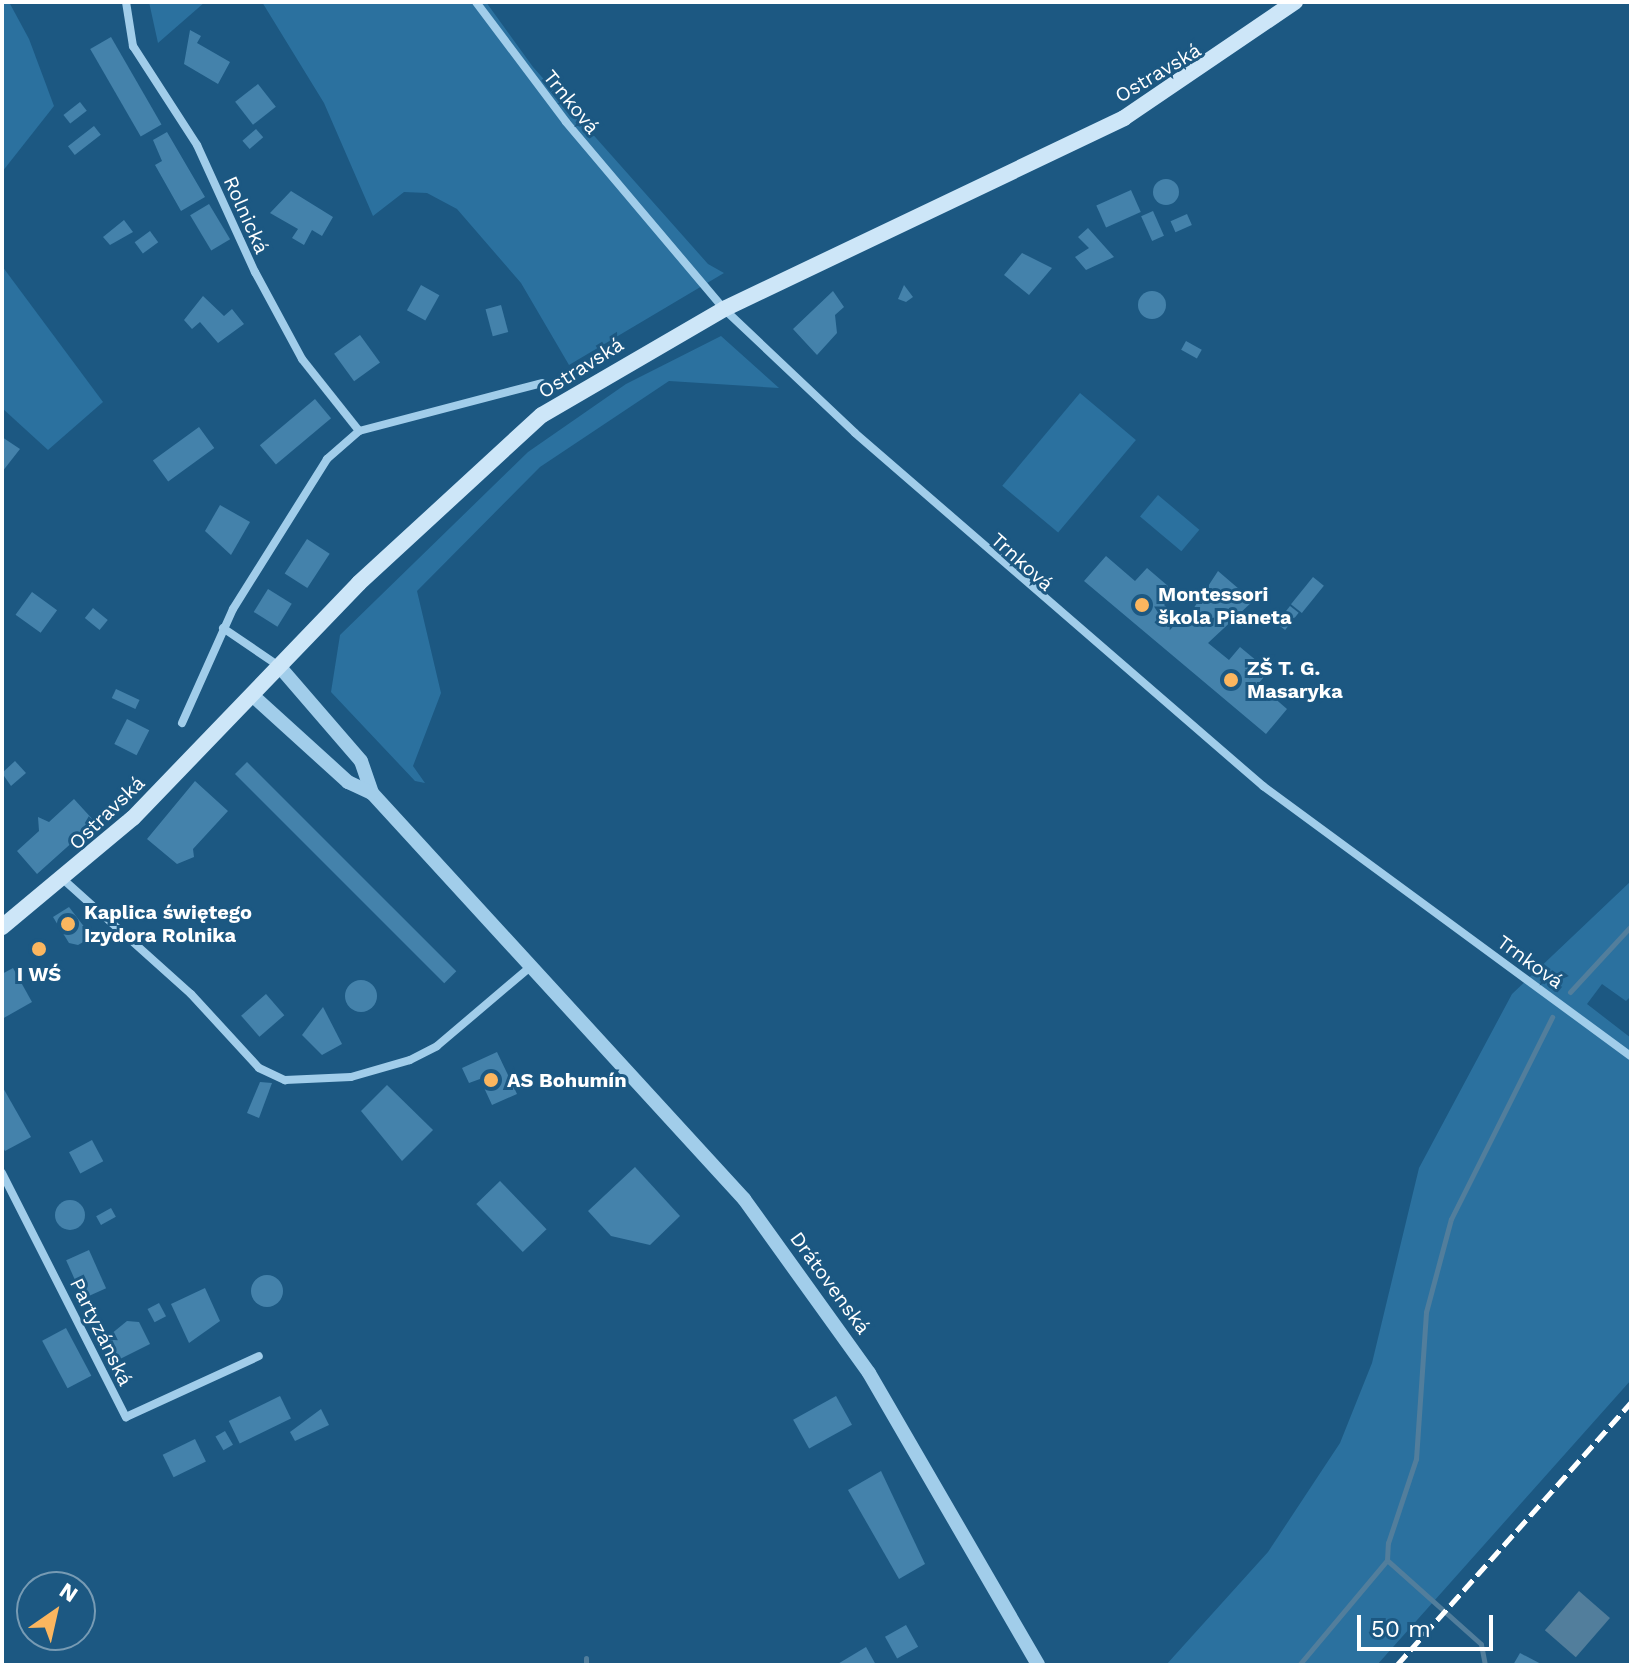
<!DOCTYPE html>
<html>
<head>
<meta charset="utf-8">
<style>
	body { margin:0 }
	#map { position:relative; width:1633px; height:1667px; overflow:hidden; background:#1c5882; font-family:"Work Sans",sans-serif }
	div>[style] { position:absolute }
	.green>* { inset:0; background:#2b719f; transform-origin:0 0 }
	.water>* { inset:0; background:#527e9c; transform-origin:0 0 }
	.stream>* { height:5px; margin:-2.5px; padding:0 2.5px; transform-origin:2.5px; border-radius:2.5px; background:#527e9c }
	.building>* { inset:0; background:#4482ab; transform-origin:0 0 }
	.round { border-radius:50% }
	.minor>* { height:8px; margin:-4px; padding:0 4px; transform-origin:4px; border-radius:4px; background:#a1cdea }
	.tertiary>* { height:14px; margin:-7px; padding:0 7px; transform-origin:7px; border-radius:7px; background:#a1cdea }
	.secondary>* { height:16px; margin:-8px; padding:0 8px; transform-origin:8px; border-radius:8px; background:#cde6f8 }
	.rail>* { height:5px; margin-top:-2.5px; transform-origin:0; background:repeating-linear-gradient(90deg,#fff 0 14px,transparent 0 20px) }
	.dots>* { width:22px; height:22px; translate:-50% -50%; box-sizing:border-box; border:4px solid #1c5882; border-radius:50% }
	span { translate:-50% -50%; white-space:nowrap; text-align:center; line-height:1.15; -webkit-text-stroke:6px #1c5882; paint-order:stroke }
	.street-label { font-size:20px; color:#fff }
	.poi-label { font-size:20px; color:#fff; font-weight:700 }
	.left { translate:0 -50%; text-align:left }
	.frame { position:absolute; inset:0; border:4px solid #fff; pointer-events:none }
	.north { position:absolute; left:16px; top:1571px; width:80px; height:80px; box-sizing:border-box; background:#1c5882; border:2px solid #779bb4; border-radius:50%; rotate:34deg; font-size:22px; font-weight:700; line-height:32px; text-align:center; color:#fff }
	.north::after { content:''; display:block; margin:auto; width:28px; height:36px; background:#fbb65f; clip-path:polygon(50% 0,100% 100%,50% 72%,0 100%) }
	.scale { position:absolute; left:1357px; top:1615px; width:136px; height:36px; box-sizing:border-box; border:4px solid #fff; border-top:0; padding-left:10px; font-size:24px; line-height:28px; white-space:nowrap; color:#fff; -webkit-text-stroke:6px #1c5882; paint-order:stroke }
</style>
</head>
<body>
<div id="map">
	<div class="green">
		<div style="clip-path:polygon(2px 2px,9px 2px,29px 39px,54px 106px,2px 172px)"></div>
		<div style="clip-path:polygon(149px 2px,205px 2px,158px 43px)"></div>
		<div style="clip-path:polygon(262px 2px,486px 2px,533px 67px,708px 264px,724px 273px,569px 365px,521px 283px,457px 209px,427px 193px,404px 192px,373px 216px,324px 103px)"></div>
		<div style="clip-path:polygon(2px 266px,103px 402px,48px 450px,2px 408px)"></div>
		<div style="clip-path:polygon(721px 336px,779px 388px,669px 381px,540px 467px,417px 591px,441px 693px,413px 766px,425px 783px,415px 781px,331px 692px,340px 635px,528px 452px,626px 384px)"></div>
		<div style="left:1080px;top:393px;width:73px;height:121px;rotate:40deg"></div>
		<div style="left:1158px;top:495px;width:54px;height:28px;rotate:40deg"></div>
		<div style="clip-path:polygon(1631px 881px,1631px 996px,1626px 1001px,1602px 984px,1587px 1004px,1631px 1038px,1631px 1380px,1377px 1665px,1166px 1665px,1268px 1552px,1340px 1443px,1372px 1363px,1419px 1168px,1512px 994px)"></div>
	</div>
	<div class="water">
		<div style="left:1579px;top:1591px;width:41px;height:52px;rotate:41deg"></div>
	</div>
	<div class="stream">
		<div style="left:1570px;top:992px;width:90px;rotate:-47.3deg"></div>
		<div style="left:586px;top:1665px;width:7px;rotate:-90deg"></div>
		<div style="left:1299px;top:1665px;width:137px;rotate:-50deg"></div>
		<div style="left:1485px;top:1665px;width:21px;rotate:-101deg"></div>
		<div style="left:1481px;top:1644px;width:126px;rotate:-138.2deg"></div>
		<div style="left:1387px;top:1560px;width:17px;rotate:-87deg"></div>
		<div style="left:1388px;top:1543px;width:89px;rotate:-71.6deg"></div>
		<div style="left:1416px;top:1459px;width:147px;rotate:-86.1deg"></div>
		<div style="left:1426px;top:1312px;width:96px;rotate:-75deg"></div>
		<div style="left:1451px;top:1219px;width:226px;rotate:-63.4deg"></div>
	</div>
	<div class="building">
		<div style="clip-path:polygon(190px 30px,201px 36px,197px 43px,230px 62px,218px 84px,184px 64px)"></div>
		<div style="left:111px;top:37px;width:101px;height:24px;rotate:60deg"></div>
		<div style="left:258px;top:84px;width:29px;height:29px;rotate:52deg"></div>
		<div style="left:80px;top:102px;width:11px;height:21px;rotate:52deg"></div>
		<div style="left:94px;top:126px;width:11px;height:33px;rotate:52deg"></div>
		<div style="left:256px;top:129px;width:11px;height:18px;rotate:49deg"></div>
		<div style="clip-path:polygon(167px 132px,205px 197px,181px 211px,155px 165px,162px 161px,153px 140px)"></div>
		<div class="round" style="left:1153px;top:179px;width:26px;height:26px"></div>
		<div style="left:1131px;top:190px;width:24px;height:38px;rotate:66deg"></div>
		<div style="clip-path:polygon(291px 191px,333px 217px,322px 236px,312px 230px,304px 245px,292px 238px,298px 229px,270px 213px)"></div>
		<div style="left:209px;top:204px;width:41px;height:22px;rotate:59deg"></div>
		<div style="left:1153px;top:211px;width:27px;height:13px;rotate:66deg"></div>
		<div style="left:1187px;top:214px;width:12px;height:18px;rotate:66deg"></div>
		<div style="clip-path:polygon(124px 220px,133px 232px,110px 245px,103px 237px)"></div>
		<div style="clip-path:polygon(1088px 228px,1114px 257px,1086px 270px,1075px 257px,1089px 248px,1078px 237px)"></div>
		<div style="left:150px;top:231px;width:14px;height:19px;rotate:54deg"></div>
		<div style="clip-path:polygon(1022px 253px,1052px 268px,1029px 295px,1004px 275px)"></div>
		<div style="left:421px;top:285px;width:21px;height:29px;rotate:29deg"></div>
		<div style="clip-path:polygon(904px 285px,913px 297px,906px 302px,898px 299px)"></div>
		<div class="round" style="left:1138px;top:291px;width:28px;height:28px"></div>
		<div style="clip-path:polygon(833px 291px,844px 307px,835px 315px,837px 333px,817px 355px,793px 329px)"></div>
		<div style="clip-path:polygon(203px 296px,224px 316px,232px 309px,244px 324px,218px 343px,200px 322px,192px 329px,184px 320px)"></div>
		<div style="left:501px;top:305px;width:28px;height:16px;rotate:75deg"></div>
		<div style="left:360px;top:335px;width:34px;height:32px;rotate:54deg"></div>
		<div style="left:1186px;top:341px;width:18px;height:10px;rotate:29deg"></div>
		<div style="left:315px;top:399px;width:25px;height:72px;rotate:50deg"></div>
		<div style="left:199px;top:427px;width:26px;height:57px;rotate:54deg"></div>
		<div style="clip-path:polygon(2px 437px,20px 449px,2px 472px)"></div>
		<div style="clip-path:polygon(220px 505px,250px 522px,231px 555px,205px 531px)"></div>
		<div style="left:307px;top:539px;width:27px;height:41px;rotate:33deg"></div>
		<div style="clip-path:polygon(1106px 556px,1135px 581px,1147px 568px,1175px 592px,1164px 605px,1184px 623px,1218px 571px,1253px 601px,1208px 643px,1229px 660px,1240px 647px,1269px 671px,1258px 684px,1287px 709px,1266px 734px,1084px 581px)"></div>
		<div style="left:1313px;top:577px;width:14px;height:35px;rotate:39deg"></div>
		<div style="left:268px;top:589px;width:28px;height:27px;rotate:32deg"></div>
		<div style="left:32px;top:592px;width:31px;height:28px;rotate:36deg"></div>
		<div style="left:1290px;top:606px;width:11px;height:22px;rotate:38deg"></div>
		<div style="left:93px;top:608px;width:19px;height:13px;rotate:39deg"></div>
		<div style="left:116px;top:689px;width:26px;height:10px;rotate:25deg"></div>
		<div style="left:127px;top:719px;width:25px;height:28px;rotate:27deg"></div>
		<div style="clip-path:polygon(15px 761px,26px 773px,11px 786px,2px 773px)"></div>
		<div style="left:247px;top:762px;width:296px;height:17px;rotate:45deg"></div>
		<div style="clip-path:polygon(195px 781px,228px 811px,193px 849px,194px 857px,177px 864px,147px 839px)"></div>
		<div style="clip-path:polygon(74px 799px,95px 822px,37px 874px,17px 851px,39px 831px,38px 817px,49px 822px)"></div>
		<div style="clip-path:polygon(69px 907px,92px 937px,78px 945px,69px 943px,53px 917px)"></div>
		<div style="clip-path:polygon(13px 968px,32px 1002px,2px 1019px,2px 974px)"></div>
		<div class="round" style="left:345px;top:980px;width:32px;height:32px"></div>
		<div style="left:266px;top:994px;width:28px;height:33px;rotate:49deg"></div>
		<div style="clip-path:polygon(323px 1007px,342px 1044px,322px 1055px,302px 1035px)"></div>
		<div style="clip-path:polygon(497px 1052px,517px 1094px,492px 1105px,480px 1079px,469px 1083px,462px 1068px)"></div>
		<div style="clip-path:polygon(260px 1082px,272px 1083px,259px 1118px,247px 1113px)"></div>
		<div style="clip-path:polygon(387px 1085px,433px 1130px,402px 1161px,361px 1111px)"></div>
		<div style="clip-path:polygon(2px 1086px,31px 1137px,5px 1151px,2px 1146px)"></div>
		<div style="left:92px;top:1140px;width:24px;height:26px;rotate:62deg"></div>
		<div style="clip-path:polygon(635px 1167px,680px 1216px,650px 1245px,611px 1236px,588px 1211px)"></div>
		<div style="left:500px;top:1181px;width:67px;height:33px;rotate:46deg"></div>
		<div class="round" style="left:55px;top:1200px;width:30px;height:30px"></div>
		<div style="left:111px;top:1208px;width:10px;height:17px;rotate:61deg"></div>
		<div style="left:89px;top:1250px;width:42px;height:25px;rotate:66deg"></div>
		<div class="round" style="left:251px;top:1275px;width:32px;height:32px"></div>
		<div style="clip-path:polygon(205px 1288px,220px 1321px,189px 1343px,171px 1304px)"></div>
		<div style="left:159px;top:1303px;width:15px;height:13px;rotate:62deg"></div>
		<div style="clip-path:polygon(127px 1321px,139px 1322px,150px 1344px,116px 1361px,105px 1339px)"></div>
		<div style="left:66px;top:1328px;width:54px;height:27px;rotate:62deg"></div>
		<div style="left:280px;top:1396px;width:25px;height:57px;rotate:64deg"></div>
		<div style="left:836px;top:1396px;width:33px;height:49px;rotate:61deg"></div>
		<div style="clip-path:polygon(321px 1409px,329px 1425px,295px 1441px,290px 1432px)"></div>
		<div style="left:225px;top:1431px;width:16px;height:11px;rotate:60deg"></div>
		<div style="left:195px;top:1439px;width:25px;height:36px;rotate:64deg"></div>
		<div style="clip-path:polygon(881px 1471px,925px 1564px,899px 1579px,848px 1490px)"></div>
		<div style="left:906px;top:1625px;width:25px;height:24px;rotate:61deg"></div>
		<div style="clip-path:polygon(866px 1647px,876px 1665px,836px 1665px)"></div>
		<div style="clip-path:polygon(1520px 1653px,1543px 1665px,1513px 1665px)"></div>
	</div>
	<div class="minor">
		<div style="left:126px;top:2px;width:45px;rotate:81deg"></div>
		<div style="left:133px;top:46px;width:118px;rotate:57.1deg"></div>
		<div style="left:197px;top:145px;width:140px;rotate:65.5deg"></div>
		<div style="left:255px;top:272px;width:99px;rotate:61.6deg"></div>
		<div style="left:302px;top:359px;width:92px;rotate:51.6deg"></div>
		<div style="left:476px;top:2px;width:150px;rotate:53.1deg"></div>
		<div style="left:566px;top:122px;width:245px;rotate:49.8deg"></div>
		<div style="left:724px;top:309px;width:180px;rotate:43.4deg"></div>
		<div style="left:855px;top:433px;width:540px;rotate:40.87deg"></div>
		<div style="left:1263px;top:786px;width:456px;rotate:36.3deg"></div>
		<div style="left:223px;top:628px;width:68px;rotate:34.2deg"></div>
		<div style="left:182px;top:723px;width:125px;rotate:-65.9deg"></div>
		<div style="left:233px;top:609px;width:177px;rotate:-57.9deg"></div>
		<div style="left:327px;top:459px;width:43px;rotate:-41.2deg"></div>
		<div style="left:359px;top:431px;width:189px;rotate:-14.7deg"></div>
		<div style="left:65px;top:881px;width:169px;rotate:41.9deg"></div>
		<div style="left:191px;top:994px;width:100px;rotate:47.4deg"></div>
		<div style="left:259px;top:1068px;width:29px;rotate:25deg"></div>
		<div style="left:285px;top:1080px;width:66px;rotate:-2.6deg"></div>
		<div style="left:351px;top:1077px;width:61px;rotate:-16.1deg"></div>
		<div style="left:410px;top:1060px;width:30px;rotate:-27deg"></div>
		<div style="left:437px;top:1046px;width:122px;rotate:-40.3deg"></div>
		<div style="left:2px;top:1173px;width:274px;rotate:63.1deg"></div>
		<div style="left:126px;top:1417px;width:146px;rotate:-24.6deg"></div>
	</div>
	<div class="tertiary">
		<div style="left:279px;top:666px;width:125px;rotate:49.2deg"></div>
		<div style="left:361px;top:761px;width:34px;rotate:71deg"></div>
		<div style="left:372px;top:793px;width:551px;rotate:47.5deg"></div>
		<div style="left:744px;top:1199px;width:214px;rotate:54.3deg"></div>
		<div style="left:869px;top:1373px;width:337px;rotate:59.9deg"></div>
		<div style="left:252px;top:695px;width:130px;rotate:42.2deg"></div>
		<div style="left:348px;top:782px;width:26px;rotate:25deg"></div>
	</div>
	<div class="secondary">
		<div style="left:2px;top:927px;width:170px;rotate:-39.8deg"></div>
		<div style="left:133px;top:818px;width:326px;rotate:-46.1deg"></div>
		<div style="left:359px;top:583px;width:248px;rotate:-42.6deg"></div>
		<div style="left:542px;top:415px;width:211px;rotate:-30.2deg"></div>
		<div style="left:724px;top:309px;width:443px;rotate:-25.5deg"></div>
		<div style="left:1124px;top:118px;width:207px;rotate:-34.2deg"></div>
	</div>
	<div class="rail">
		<div style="left:1397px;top:1665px;width:352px;rotate:-48.3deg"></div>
	</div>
	<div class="dots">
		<div style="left:1142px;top:605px;background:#fbb65f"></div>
		<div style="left:1231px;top:680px;background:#fbb65f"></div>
		<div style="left:68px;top:924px;background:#fbb65f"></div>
		<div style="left:39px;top:949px;background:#fbb65f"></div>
		<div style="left:491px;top:1080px;background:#fbb65f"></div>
	</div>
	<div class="street-label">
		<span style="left:1158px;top:73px;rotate:-31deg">Ostravská</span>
		<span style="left:571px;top:102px;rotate:51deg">Trnková</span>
		<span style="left:246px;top:215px;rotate:66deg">Rolnická</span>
		<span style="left:581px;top:368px;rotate:-32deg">Ostravská</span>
		<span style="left:1022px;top:562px;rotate:42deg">Trnková</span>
		<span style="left:107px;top:813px;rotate:-44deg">Ostravská</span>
		<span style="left:1530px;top:962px;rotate:36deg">Trnková</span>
		<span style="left:830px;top:1283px;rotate:54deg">Drátovenská</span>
		<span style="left:101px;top:1332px;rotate:64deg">Partyzánská</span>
	</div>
	<div class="poi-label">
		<span class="left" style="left:1158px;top:606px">Montessori<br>škola Pianeta</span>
		<span class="left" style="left:1247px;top:680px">ZŠ T. G.<br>Masaryka</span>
		<span class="left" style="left:84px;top:924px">Kaplica świętego<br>Izydora Rolnika</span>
		<span style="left:39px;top:974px">I WŚ</span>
		<span class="left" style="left:507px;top:1080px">AS Bohumín</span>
	</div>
	<div class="frame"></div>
	<div class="north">N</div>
	<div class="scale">50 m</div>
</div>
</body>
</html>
